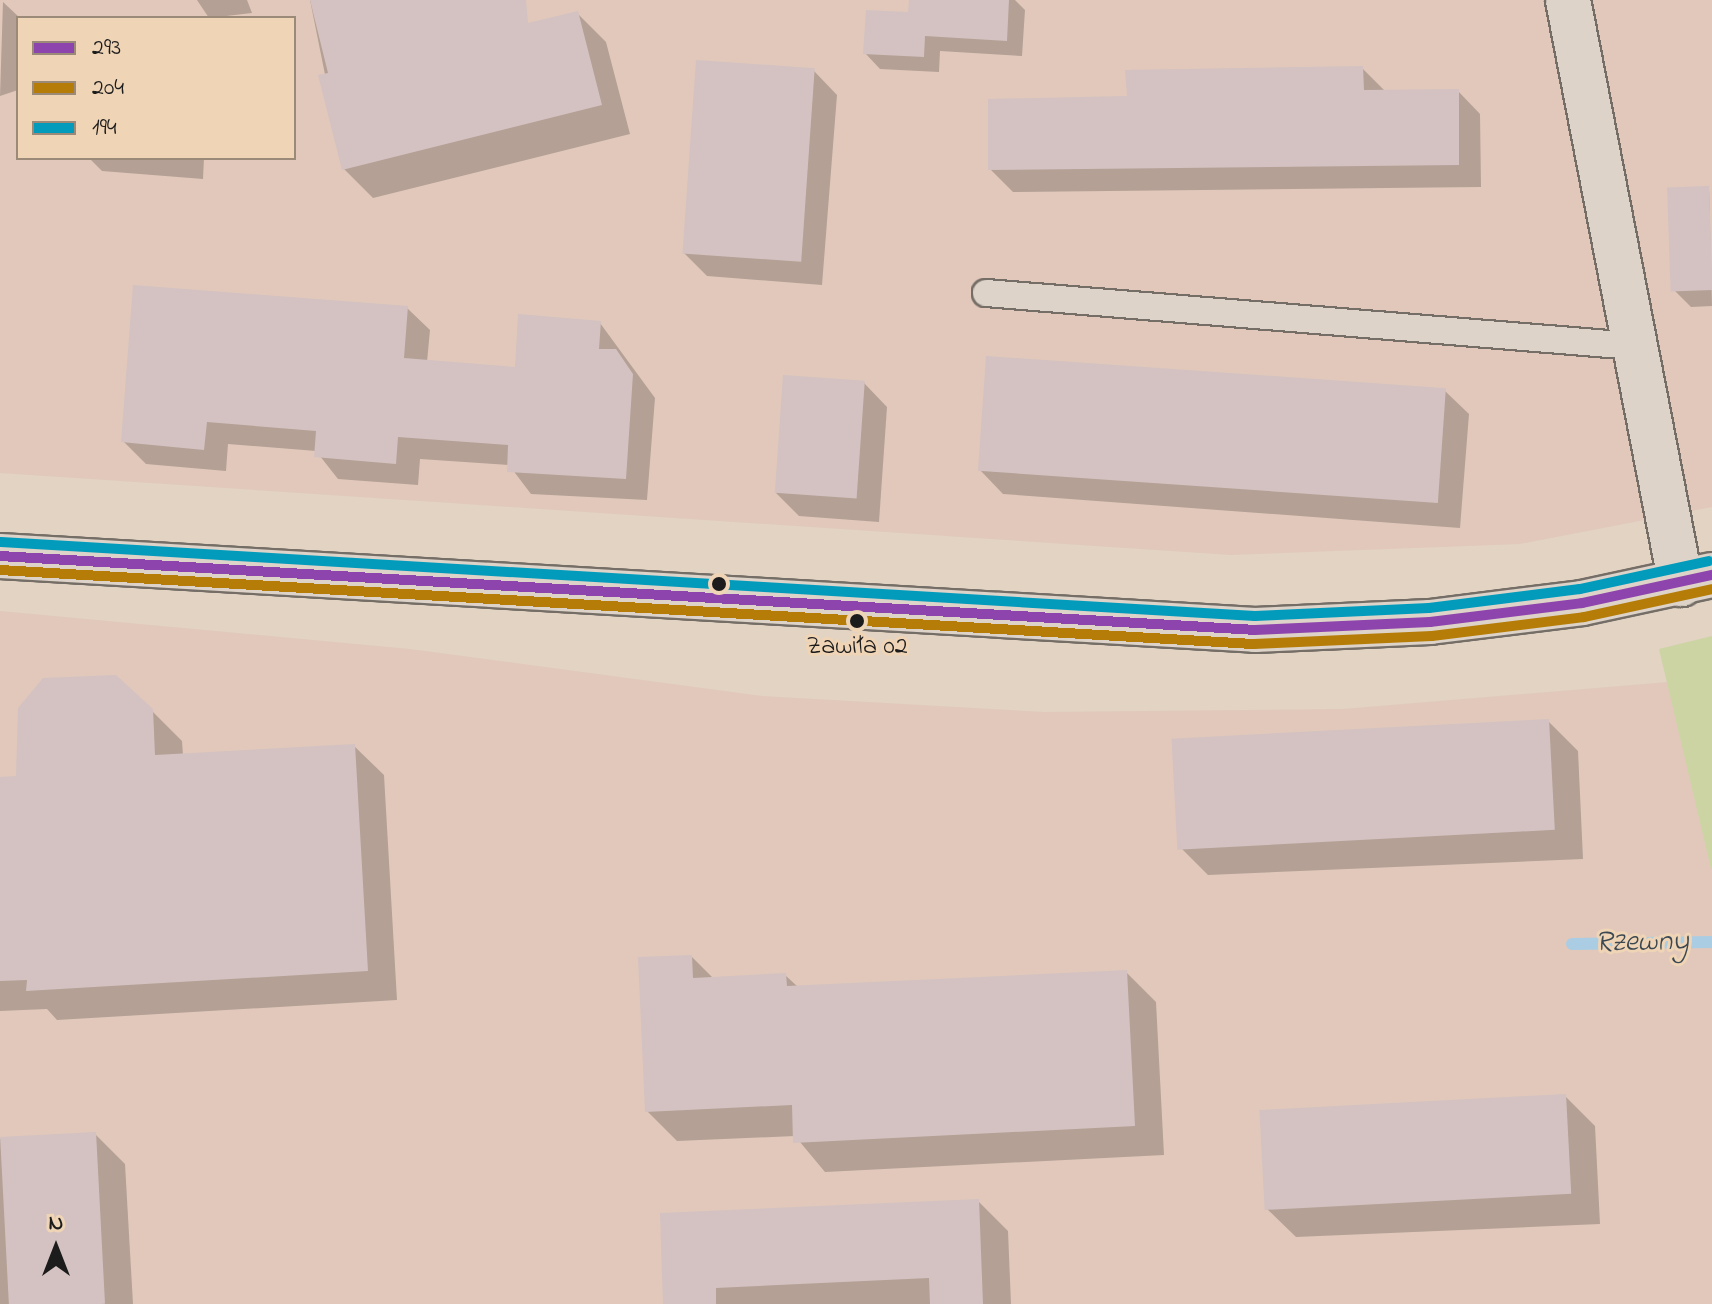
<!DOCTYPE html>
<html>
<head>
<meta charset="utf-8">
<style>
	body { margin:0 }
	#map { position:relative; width:1712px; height:1304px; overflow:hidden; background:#e2d3c3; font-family:"Indie Flower",sans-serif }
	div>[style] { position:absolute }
	.built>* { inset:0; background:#e1c8bb }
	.green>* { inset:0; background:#ccd4a4 }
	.shadow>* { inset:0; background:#0003 }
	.stream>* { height:12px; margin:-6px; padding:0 6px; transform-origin:6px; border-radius:6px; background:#aacde4 }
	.building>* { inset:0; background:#d3c2c1; transform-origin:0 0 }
	.roads { filter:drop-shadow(2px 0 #756e67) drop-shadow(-2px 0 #756e67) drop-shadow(0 2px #756e67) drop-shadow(0 -2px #756e67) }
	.service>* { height:26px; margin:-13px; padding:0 13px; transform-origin:13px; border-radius:13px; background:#ddd3c8 }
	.minor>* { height:44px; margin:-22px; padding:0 22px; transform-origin:22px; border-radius:22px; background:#ddd3c8 }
	.tertiary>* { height:44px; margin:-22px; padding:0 22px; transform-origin:22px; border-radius:22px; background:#ddd3c8 }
	.bus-1>* { height:10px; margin:-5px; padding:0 5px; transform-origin:5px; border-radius:5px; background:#8e44ad }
	.bus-2>* { height:10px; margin:-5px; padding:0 5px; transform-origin:5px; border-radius:5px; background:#b57d08 }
	.bus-3>* { height:10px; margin:-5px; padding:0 5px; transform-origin:5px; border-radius:5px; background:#039bbc }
	.dots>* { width:22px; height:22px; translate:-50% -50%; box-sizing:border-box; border:4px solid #efd4b6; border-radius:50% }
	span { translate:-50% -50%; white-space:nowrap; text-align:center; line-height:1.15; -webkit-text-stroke:6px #efd4b6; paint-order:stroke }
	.bus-label { font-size:26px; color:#1c1c1c }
	.water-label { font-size:30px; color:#3a4852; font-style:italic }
	.legend { position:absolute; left:16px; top:16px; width:280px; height:144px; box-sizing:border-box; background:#efd4b6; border:2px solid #9b8a78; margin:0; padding:10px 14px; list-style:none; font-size:24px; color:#1c1c1c }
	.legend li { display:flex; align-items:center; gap:16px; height:40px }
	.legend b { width:40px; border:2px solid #9b8a78 }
	.north { position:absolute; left:16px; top:1208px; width:80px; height:80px; -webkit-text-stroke:6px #efd4b6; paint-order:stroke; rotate:0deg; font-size:22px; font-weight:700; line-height:32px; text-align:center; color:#1c1c1c }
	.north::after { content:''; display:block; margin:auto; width:28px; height:36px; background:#1c1c1c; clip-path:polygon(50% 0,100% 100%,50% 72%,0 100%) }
</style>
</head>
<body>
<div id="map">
	<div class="built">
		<div style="clip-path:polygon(evenodd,0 0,1712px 0,1712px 507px,1520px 544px,1231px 555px,0 473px,0 0,18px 18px,294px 18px,294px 158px,18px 158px,18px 18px)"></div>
		<div style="clip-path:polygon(0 611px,410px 649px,762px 696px,1044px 712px,1343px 709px,1668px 682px,1712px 873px,1712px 1304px,0 1304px)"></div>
	</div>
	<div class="green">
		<div style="clip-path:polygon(1712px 636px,1712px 873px,1659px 649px)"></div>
	</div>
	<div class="shadow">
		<div style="clip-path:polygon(197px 0,247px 0,252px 13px,209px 18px)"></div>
		<div style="clip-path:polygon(310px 0,525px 0,384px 61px,577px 13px,606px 42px,630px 134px,373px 198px,344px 169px)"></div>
		<div style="clip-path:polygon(911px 0,1015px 0,1025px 10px,1022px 56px,940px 51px,939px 72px,880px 69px,865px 53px,910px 14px)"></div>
		<div style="clip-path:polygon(3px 2px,20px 18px,18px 90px,0 96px)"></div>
		<div style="clip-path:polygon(1362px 68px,1384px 90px,1458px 91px,1480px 114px,1481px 187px,1013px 192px,990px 169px,1129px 98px)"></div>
		<div style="clip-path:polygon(814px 71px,837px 95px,822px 285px,707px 276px,683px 252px)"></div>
		<div style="clip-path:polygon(89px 158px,204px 158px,203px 179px,102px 171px)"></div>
		<div style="clip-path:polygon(1709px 188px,1712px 306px,1691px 307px,1675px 291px)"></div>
		<div style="clip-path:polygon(407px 308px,430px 330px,427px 362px,516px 369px,600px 323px,655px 398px,647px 500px,531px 494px,509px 465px,420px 459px,418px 485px,338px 479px,316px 451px,228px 444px,226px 471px,146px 464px,123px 441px)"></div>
		<div style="clip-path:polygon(864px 383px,887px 407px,879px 522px,799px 516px,776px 493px)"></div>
		<div style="clip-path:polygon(1445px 391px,1469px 414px,1460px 528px,1003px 494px,980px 470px)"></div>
		<div style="clip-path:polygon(151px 710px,182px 741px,183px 755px,354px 746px,384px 775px,397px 1000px,57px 1020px,47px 1009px,0 1011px,0 779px,18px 778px)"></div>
		<div style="clip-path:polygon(1548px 721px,1578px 751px,1583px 859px,1208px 875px,1178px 845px)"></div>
		<div style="clip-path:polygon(692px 957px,714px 979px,785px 975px,798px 987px,1126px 972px,1156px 1002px,1164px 1155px,825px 1172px,795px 1136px,677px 1141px,647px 1111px)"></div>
		<div style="clip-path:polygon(1565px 1096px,1595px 1126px,1600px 1224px,1296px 1237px,1265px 1207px)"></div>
		<div style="clip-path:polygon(95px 1134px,125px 1164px,133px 1304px,0 1304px,0 1139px)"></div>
		<div style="clip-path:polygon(978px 1201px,1008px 1231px,1011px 1304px,665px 1304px)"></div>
	</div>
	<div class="stream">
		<div style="left:1572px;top:944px;width:140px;rotate:-0.8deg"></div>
	</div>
	<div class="building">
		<div style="clip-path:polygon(310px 0,526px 0,528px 23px,578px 11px,602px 105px,342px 170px,318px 75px,328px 73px)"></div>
		<div style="clip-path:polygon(909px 0,1009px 0,1007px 41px,925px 36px,924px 57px,863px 54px,866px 10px,908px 12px)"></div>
		<div style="left:696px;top:60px;width:119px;height:194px;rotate:4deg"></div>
		<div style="clip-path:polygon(1363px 66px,1364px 90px,1459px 89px,1459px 165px,988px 170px,988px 99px,1127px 96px,1125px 70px)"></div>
		<div style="left:1709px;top:186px;width:104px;height:42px;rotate:88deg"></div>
		<div style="clip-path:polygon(133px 285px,408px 306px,404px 358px,515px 367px,518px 314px,601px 321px,599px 349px,616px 349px,633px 374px,626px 479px,507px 472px,508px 445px,398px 437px,396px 464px,314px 457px,316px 431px,207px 422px,204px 450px,121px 442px)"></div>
		<div style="left:986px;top:356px;width:461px;height:115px;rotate:4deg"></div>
		<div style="left:783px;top:375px;width:82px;height:118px;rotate:4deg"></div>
		<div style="clip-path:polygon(116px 675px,153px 709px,155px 755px,355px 744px,368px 971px,26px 991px,27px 980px,0 981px,0 777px,16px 776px,18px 708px,43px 678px)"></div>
		<div style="left:1549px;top:719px;width:111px;height:378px;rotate:87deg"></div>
		<div style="clip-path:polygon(692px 955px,693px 978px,786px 973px,787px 986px,1127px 970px,1135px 1126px,793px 1143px,792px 1105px,645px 1112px,638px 957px)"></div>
		<div style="left:1566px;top:1094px;width:100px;height:307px;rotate:87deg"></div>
		<div style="left:96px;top:1132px;width:172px;height:96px;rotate:87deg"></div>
		<div style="clip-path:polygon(979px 1199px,983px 1304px,930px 1304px,929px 1278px,716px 1288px,716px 1304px,663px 1304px,660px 1213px)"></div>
	</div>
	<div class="roads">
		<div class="service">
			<div style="left:986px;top:293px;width:649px;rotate:4.68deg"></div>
		</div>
		<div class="minor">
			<div style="left:1568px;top:0;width:595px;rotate:79.05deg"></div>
		</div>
		<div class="tertiary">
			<div style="left:0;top:556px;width:1257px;rotate:3.37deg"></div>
			<div style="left:1255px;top:630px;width:175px;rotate:-2.6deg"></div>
			<div style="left:1430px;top:622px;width:153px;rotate:-7.1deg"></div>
			<div style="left:1582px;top:603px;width:133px;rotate:-12.2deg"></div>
		</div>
	</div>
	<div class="bus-1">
		<div style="left:0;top:556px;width:1257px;rotate:3.37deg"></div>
		<div style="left:1255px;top:630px;width:175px;rotate:-2.6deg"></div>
		<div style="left:1430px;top:622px;width:153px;rotate:-7.1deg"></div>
		<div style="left:1582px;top:603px;width:133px;rotate:-12.2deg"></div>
	</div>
	<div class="bus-2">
		<div style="left:0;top:570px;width:1256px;rotate:3.38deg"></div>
		<div style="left:1254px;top:644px;width:178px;rotate:-2.6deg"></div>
		<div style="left:1432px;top:636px;width:153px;rotate:-7.1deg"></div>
		<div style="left:1584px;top:617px;width:131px;rotate:-12.3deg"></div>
	</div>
	<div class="bus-3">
		<div style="left:1px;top:542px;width:1256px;rotate:3.38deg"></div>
		<div style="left:1255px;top:616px;width:174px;rotate:-2.6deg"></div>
		<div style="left:1429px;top:608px;width:152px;rotate:-7.2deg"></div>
		<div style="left:1580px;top:589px;width:132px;rotate:-12.2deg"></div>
	</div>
	<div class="dots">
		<div style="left:719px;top:584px;background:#1c1c1c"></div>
		<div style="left:857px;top:621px;background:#1c1c1c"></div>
	</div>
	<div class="bus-label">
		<span style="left:857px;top:648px">Zawiła 02</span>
	</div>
	<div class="water-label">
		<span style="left:1642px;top:943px;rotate:-1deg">Rzewny</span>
	</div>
	<ul class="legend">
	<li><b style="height:10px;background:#8e44ad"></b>293</li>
	<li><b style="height:10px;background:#b57d08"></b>204</li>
	<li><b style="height:10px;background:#039bbc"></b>194</li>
	</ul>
	<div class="north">N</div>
</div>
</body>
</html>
